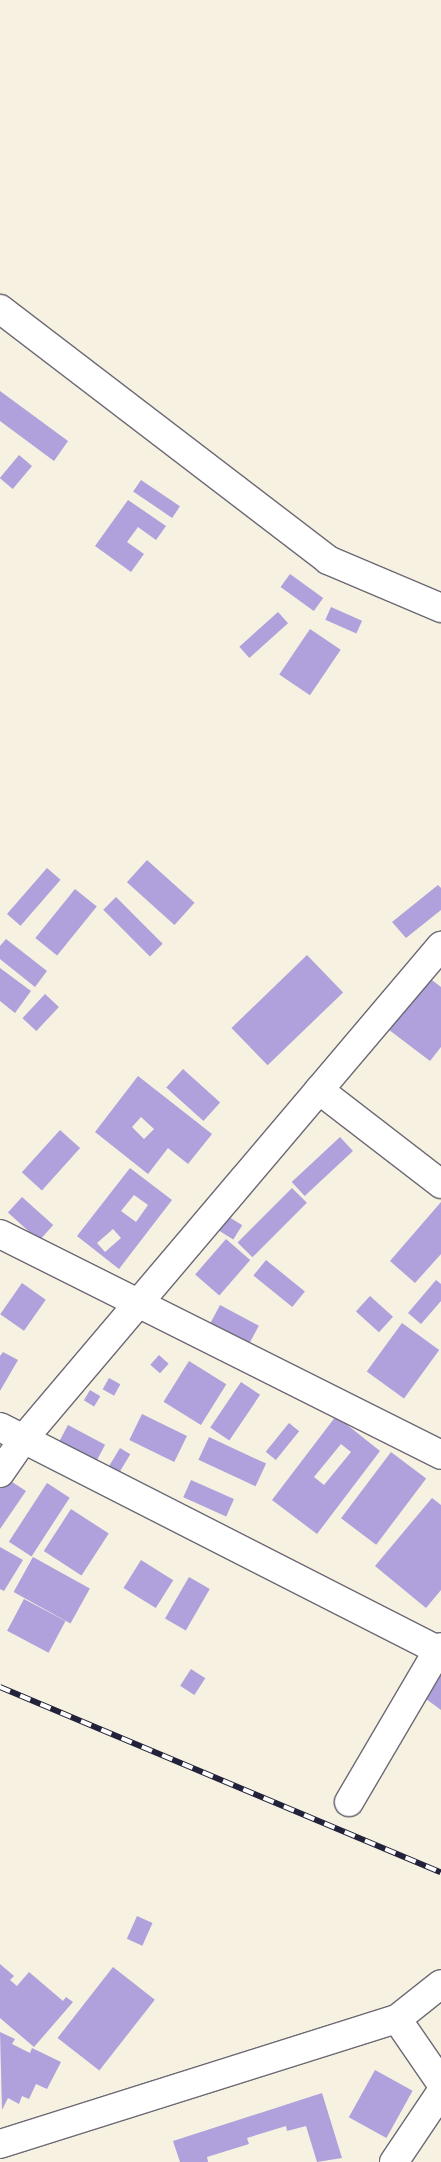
<!DOCTYPE html>
<html>
<head>
<meta charset="utf-8">
<style>
	body { margin:0 }
	#map { position:relative; width:441px; height:2162px; overflow:hidden; background:#f6f1e1; font-family:"IM FELL DW Pica",serif }
	div>[style] { position:absolute }
	.building>* { inset:0; background:#b0a0db; transform-origin:0 0 }
	.roads { filter:drop-shadow(1px 0 #6c6a75) drop-shadow(-1px 0 #6c6a75) drop-shadow(0 1px #6c6a75) drop-shadow(0 -1px #6c6a75) }
	.minor>* { height:28px; margin:-14px; padding:0 14px; transform-origin:14px; border-radius:14px; background:#fff }
	.rail>* { height:5.5px; margin-top:-2.75px; transform-origin:0; background:repeating-linear-gradient(90deg,#fff 0 11px,#22223b 0 22px); box-sizing:border-box; border-block:1px solid #22223b }
	span { translate:-50% -50%; white-space:nowrap; text-align:center; line-height:1.15; -webkit-text-stroke:4.5px #fff; paint-order:stroke }
</style>
</head>
<body>
<div id="map">
	<div class="building">
		<div style="clip-path:polygon(0 391px,68px 441px,54px 461px,0 421px)"></div>
		<div style="left:19px;top:455px;width:17px;height:30px;rotate:40deg"></div>
		<div style="left:141px;top:480px;width:47px;height:14px;rotate:34deg"></div>
		<div style="clip-path:polygon(128px 500px,166px 526px,156px 540px,138px 527px,127px 542px,144px 554px,131px 572px,95px 546px)"></div>
		<div style="left:290px;top:574px;width:41px;height:16px;rotate:36deg"></div>
		<div style="left:331px;top:607px;width:34px;height:14px;rotate:24deg"></div>
		<div style="left:278px;top:612px;width:15px;height:52px;rotate:48deg"></div>
		<div style="left:310px;top:629px;width:37px;height:55px;rotate:34deg"></div>
		<div style="left:147px;top:860px;width:64px;height:30px;rotate:42deg"></div>
		<div style="left:47px;top:868px;width:18px;height:61px;rotate:41deg"></div>
		<div style="clip-path:polygon(438px 885px,441px 888px,441px 910px,406px 938px,392px 922px)"></div>
		<div style="left:75px;top:889px;width:28px;height:63px;rotate:39deg"></div>
		<div style="left:116px;top:897px;width:66px;height:18px;rotate:45deg"></div>
		<div style="clip-path:polygon(6px 939px,47px 971px,35px 987px,0 959px,0 946px)"></div>
		<div style="left:307px;top:955px;width:52px;height:105px;rotate:46deg"></div>
		<div style="clip-path:polygon(0 968px,31px 991px,15px 1013px,0 1001px)"></div>
		<div style="clip-path:polygon(416px 968px,441px 987px,441px 1047px,430px 1061px,376px 1020px)"></div>
		<div style="left:45px;top:994px;width:19px;height:33px;rotate:43deg"></div>
		<div style="left:183px;top:1069px;width:50px;height:25px;rotate:42deg"></div>
		<div style="clip-path:polygon(evenodd,138px 1076px,212px 1134px,188px 1164px,168px 1148px,148px 1174px,95px 1132px,138px 1076px,141px 1117px,154px 1129px,144px 1139px,132px 1127px,141px 1117px)"></div>
		<div style="left:60px;top:1130px;width:27px;height:57px;rotate:42deg"></div>
		<div style="left:340px;top:1137px;width:19px;height:66px;rotate:47deg"></div>
		<div style="clip-path:polygon(evenodd,130px 1168px,172px 1200px,119px 1269px,77px 1236px,130px 1168px,134px 1195px,148px 1205px,136px 1222px,121px 1211px,134px 1195px,130px 1168px,113px 1229px,121px 1238px,105px 1252px,97px 1243px,113px 1229px)"></div>
		<div style="left:292px;top:1188px;width:21px;height:77px;rotate:45deg"></div>
		<div style="left:22px;top:1197px;width:42px;height:21px;rotate:42deg"></div>
		<div style="clip-path:polygon(441px 1202px,441px 1254px,415px 1283px,390px 1261px)"></div>
		<div style="left:210px;top:1205px;width:38px;height:17px;rotate:32deg"></div>
		<div style="left:226px;top:1239px;width:32px;height:47px;rotate:41deg"></div>
		<div style="left:266px;top:1260px;width:50px;height:20px;rotate:39deg"></div>
		<div style="clip-path:polygon(436px 1280px,441px 1284px,441px 1301px,421px 1324px,408px 1313px)"></div>
		<div style="left:22px;top:1283px;width:29px;height:38px;rotate:35deg"></div>
		<div style="left:370px;top:1296px;width:31px;height:21px;rotate:42deg"></div>
		<div style="left:220px;top:1305px;width:44px;height:24px;rotate:28deg"></div>
		<div style="left:402px;top:1323px;width:46px;height:60px;rotate:36deg"></div>
		<div style="clip-path:polygon(3px 1352px,18px 1360px,0 1391px,0 1356px)"></div>
		<div style="left:159px;top:1355px;width:13px;height:13px;rotate:42deg"></div>
		<div style="left:189px;top:1361px;width:44px;height:48px;rotate:32deg"></div>
		<div style="left:109px;top:1378px;width:13px;height:13px;rotate:29deg"></div>
		<div style="left:241px;top:1382px;width:23px;height:55px;rotate:34deg"></div>
		<div style="left:90px;top:1390px;width:12px;height:12px;rotate:31deg"></div>
		<div style="left:142px;top:1414px;width:50px;height:29px;rotate:26deg"></div>
		<div style="clip-path:polygon(evenodd,336px 1416px,380px 1451px,317px 1534px,272px 1500px,336px 1416px,341px 1444px,351px 1452px,324px 1485px,314px 1477px,341px 1444px)"></div>
		<div style="left:289px;top:1423px;width:13px;height:37px;rotate:39deg"></div>
		<div style="left:68px;top:1425px;width:42px;height:19px;rotate:28deg"></div>
		<div style="left:209px;top:1437px;width:63px;height:25px;rotate:25deg"></div>
		<div style="left:120px;top:1448px;width:12px;height:22px;rotate:31deg"></div>
		<div style="left:391px;top:1452px;width:44px;height:83px;rotate:37deg"></div>
		<div style="clip-path:polygon(6px 1478px,26px 1491px,0 1529px,0 1486px)"></div>
		<div style="left:191px;top:1480px;width:47px;height:19px;rotate:24deg"></div>
		<div style="left:47px;top:1483px;width:27px;height:70px;rotate:33deg"></div>
		<div style="clip-path:polygon(432px 1498px,441px 1505px,441px 1590px,426px 1608px,375px 1566px)"></div>
		<div style="left:71px;top:1509px;width:45px;height:50px;rotate:33deg"></div>
		<div style="clip-path:polygon(0 1547px,23px 1560px,4px 1591px,0 1589px)"></div>
		<div style="left:33px;top:1557px;width:65px;height:40px;rotate:29deg"></div>
		<div style="left:141px;top:1560px;width:38px;height:33px;rotate:32deg"></div>
		<div style="left:189px;top:1577px;width:24px;height:48px;rotate:30deg"></div>
		<div style="left:24px;top:1599px;width:47px;height:36px;rotate:28deg"></div>
		<div style="left:191px;top:1669px;width:17px;height:20px;rotate:33deg"></div>
		<div style="clip-path:polygon(441px 1673px,441px 1710px,422px 1696px)"></div>
		<div style="left:137px;top:1916px;width:17px;height:25px;rotate:24deg"></div>
		<div style="clip-path:polygon(0 1964px,14px 1976px,10px 1980px,17px 1986px,29px 1972px,63px 2001px,66px 1997px,73px 2002px,34px 2047px,0 2018px)"></div>
		<div style="left:113px;top:1967px;width:53px;height:90px;rotate:38deg"></div>
		<div style="clip-path:polygon(0 2032px,15px 2039px,12px 2044px,30px 2053px,32px 2048px,61px 2062px,47px 2089px,36px 2084px,29px 2099px,22px 2096px,19px 2104px,8px 2098px,2px 2110px)"></div>
		<div style="left:375px;top:2070px;width:43px;height:54px;rotate:29deg"></div>
		<div style="clip-path:polygon(322px 2093px,342px 2158px,317px 2162px,306px 2126px,287px 2131px,286px 2126px,247px 2138px,249px 2144px,207px 2157px,208px 2162px,180px 2162px,173px 2141px)"></div>
	</div>
	<div class="roads">
		<div class="minor">
			<div style="left:0;top:309px;width:413px;rotate:37.4deg"></div>
			<div style="left:328px;top:560px;width:123px;rotate:23deg"></div>
			<div style="left:319px;top:1090px;width:154px;rotate:37.6deg"></div>
			<div style="left:0;top:1234px;width:493px;rotate:26.6deg"></div>
			<div style="left:0;top:1427px;width:492px;rotate:27deg"></div>
			<div style="left:438px;top:1650px;width:4px;rotate:-45deg"></div>
			<div style="left:0;top:1473px;width:44px;rotate:-55.2deg"></div>
			<div style="left:25px;top:1437px;width:644px;rotate:-49.73deg"></div>
			<div style="left:349px;top:1802px;width:176px;rotate:-59.6deg"></div>
			<div style="left:397px;top:2019px;width:78px;rotate:55.5deg"></div>
			<div style="left:0;top:2144px;width:416px;rotate:-17.5deg"></div>
			<div style="left:397px;top:2019px;width:56px;rotate:-38.5deg"></div>
			<div style="left:394px;top:2162px;width:84px;rotate:-56.1deg"></div>
		</div>
	</div>
	<div class="rail">
		<div style="left:0;top:1687px;width:478px;rotate:22.8deg"></div>
	</div>
</div>
</body>
</html>
